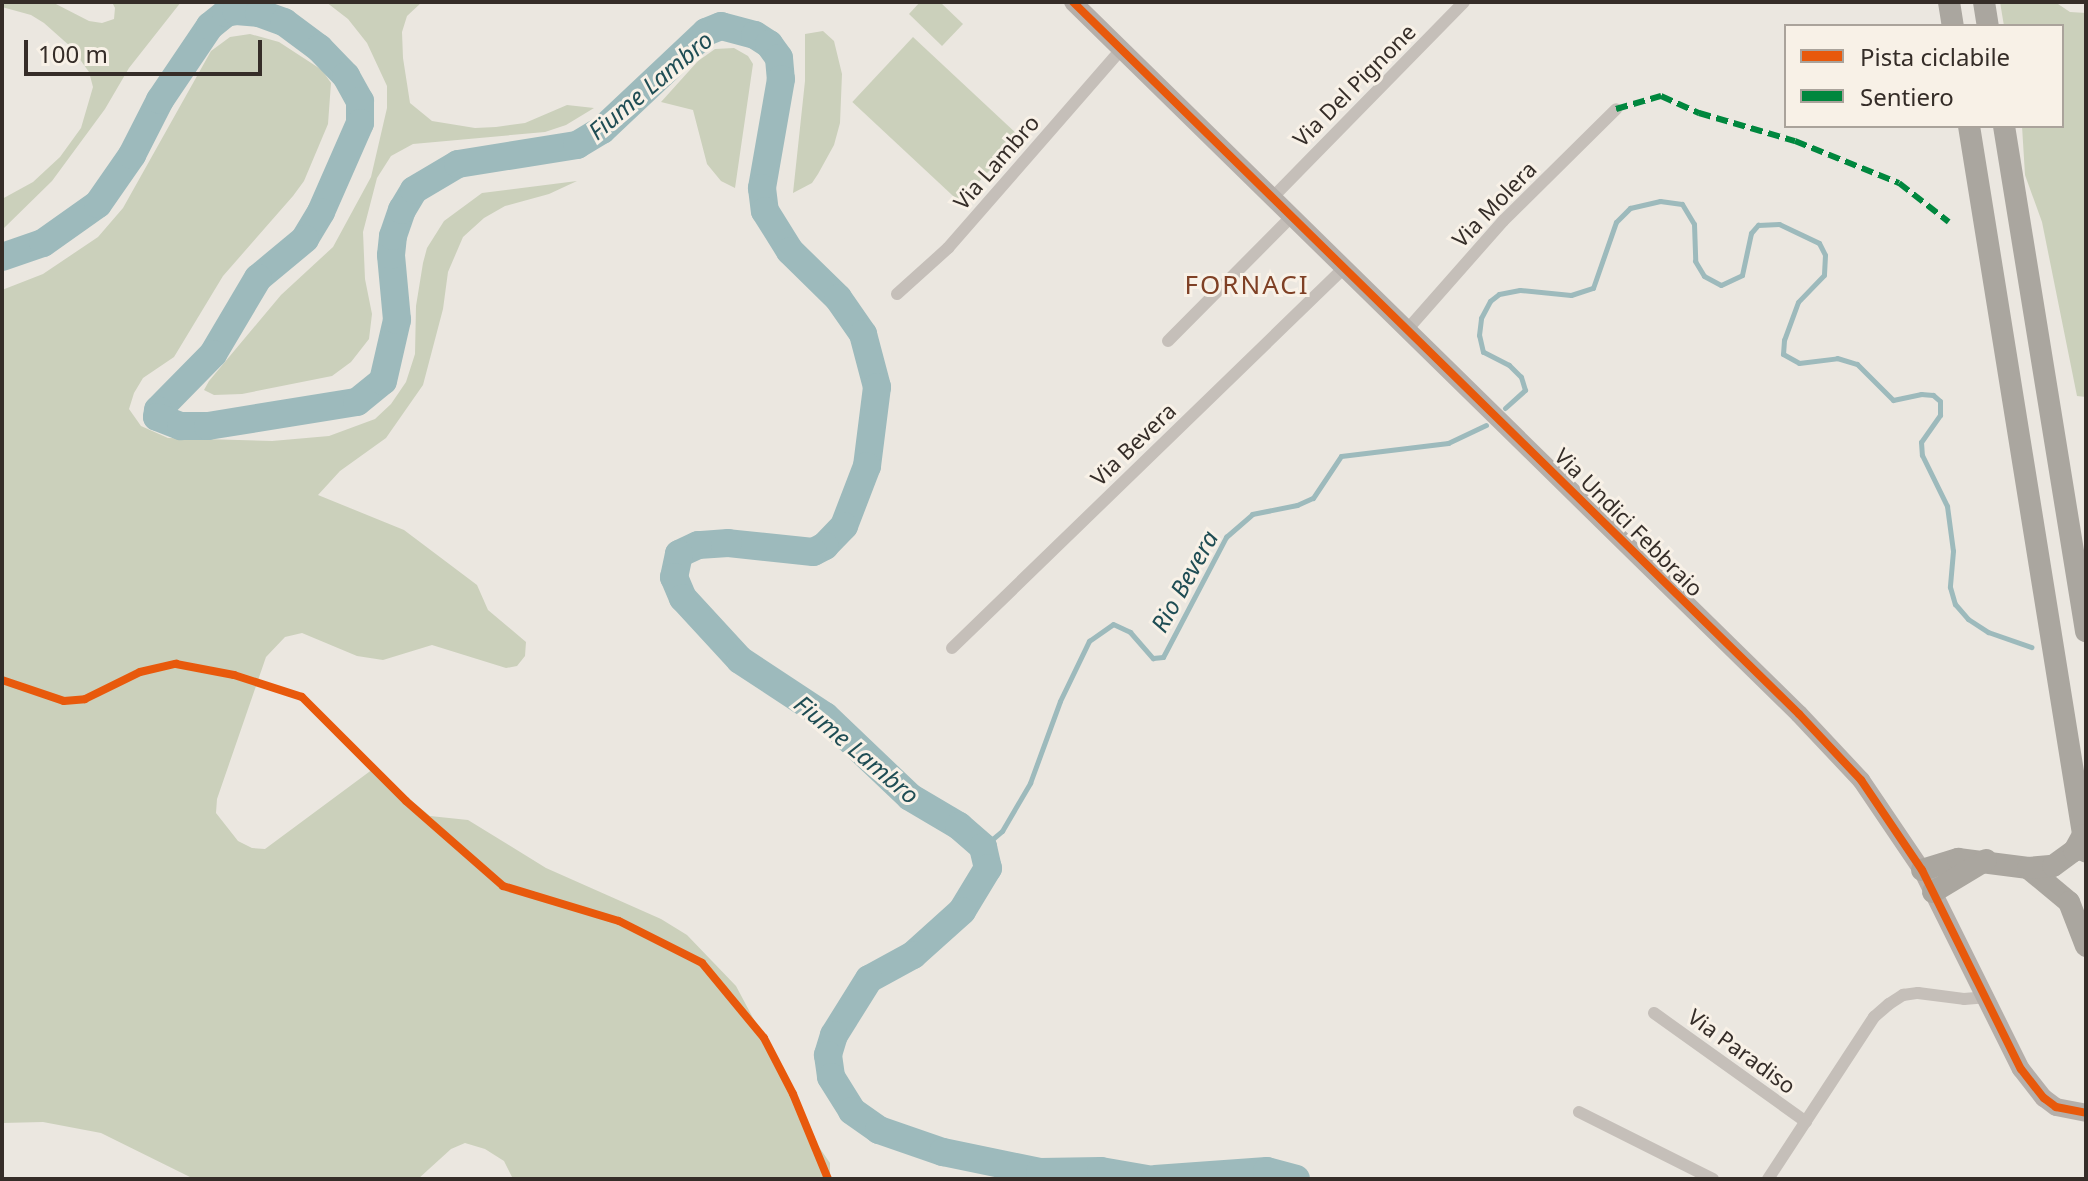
<!DOCTYPE html>
<html>
<head>
<meta charset="utf-8">
<style>
	body { margin:0 }
	#map { position:relative; width:2088px; height:1181px; overflow:hidden; background:#ebe7e0; font-family:"Noto Sans",sans-serif }
	div>[style] { position:absolute }
	.green>* { inset:0; background:#cbd0bb; transform-origin:0 0 }
	.stream>* { height:5px; margin:-2.5px; padding:0 2.5px; transform-origin:2.5px; border-radius:2.5px; background:#9dbabc }
	.river>* { height:28px; margin:-14px; padding:0 14px; transform-origin:14px; border-radius:14px; background:#9dbabc }
	.street>* { height:12px; margin:-6px; padding:0 6px; transform-origin:6px; border-radius:6px; background:#c5bfb9 }
	.secondary>* { height:18px; margin:-9px; padding:0 9px; transform-origin:9px; border-radius:9px; background:#b5afaa }
	.highway>* { height:22px; margin:-11px; padding:0 11px; transform-origin:11px; border-radius:11px; background:#aaa69f }
	.quiet>* { height:6px; margin-top:-3px; transform-origin:0; background:repeating-linear-gradient(90deg,#00873e 0 12px,transparent 0 18px) }
	.cycleway>* { height:8px; margin:-4px; padding:0 4px; transform-origin:4px; border-radius:4px; background:#e8590c }
	span { translate:-50% -50%; white-space:nowrap; text-align:center; line-height:1.15; -webkit-text-stroke:6px #f8f1e7; paint-order:stroke }
	.street-label { font-size:22px; color:#352d28 }
	.water-label { font-size:24px; color:#1f4d54; font-style:italic }
	.quarter-label { font-size:26px; color:#7f4025; letter-spacing:2px }
	.frame { position:absolute; inset:0; border:4px solid #352d28; pointer-events:none }
	.legend { position:absolute; left:1784px; top:24px; width:280px; height:104px; box-sizing:border-box; background:#f8f1e7; border:2px solid #aaa39b; margin:0; padding:10px 14px; list-style:none; font-size:24px; color:#352d28 }
	.legend li { display:flex; align-items:center; gap:16px; height:40px }
	.legend b { width:40px; border:2px solid #aaa39b }
	.scale { position:absolute; left:24px; top:40px; width:238px; height:36px; box-sizing:border-box; border:4px solid #352d28; border-top:0; padding-left:10px; font-size:24px; line-height:28px; white-space:nowrap; color:#352d28; -webkit-text-stroke:6px #f8f1e7; paint-order:stroke }
</style>
</head>
<body>
<div id="map">
	<div class="green">
		<div style="clip-path:polygon(2px 2px,52px 2px,89px 21px,102px 23px,114px 19px,115px 8px,112px 2px,181px 2px,129px 68px,105px 109px,52px 181px,2px 230px,2px 199px,33px 182px,60px 157px,81px 128px,93px 87px,89px 72px,71px 47px,44px 23px,31px 15px,2px 7px)"></div>
		<div style="clip-path:polygon(326px 2px,422px 2px,407px 16px,402px 32px,403px 58px,410px 103px,432px 121px,475px 128px,496px 127px,525px 123px,567px 105px,594px 108px,566px 125px,545px 132px,413px 144px,391px 156px,377px 178px,363px 232px,365px 279px,372px 314px,369px 339px,351px 362px,332px 376px,242px 394px,214px 395px,204px 390px,209px 381px,281px 295px,333px 247px,371px 177px,387px 108px,387px 86px,367px 43px,348px 19px)"></div>
		<div style="clip-path:polygon(920px 2px,940px 2px,963px 24px,942px 46px,909px 14px)"></div>
		<div style="clip-path:polygon(2000px 2px,2055px 2px,2070px 12px,2086px 13px,2086px 397px,2077px 396px,2042px 222px,2025px 175px,2022px 126px,2062px 126px,2062px 26px,2004px 26px)"></div>
		<div style="clip-path:polygon(823px 31px,834px 41px,842px 74px,840px 123px,834px 145px,818px 174px,812px 183px,793px 193px,805px 81px,805px 34px)"></div>
		<div style="clip-path:polygon(250px 34px,279px 42px,322px 70px,331px 83px,328px 124px,304px 181px,293px 196px,223px 276px,174px 357px,143px 378px,134px 393px,129px 409px,141px 426px,168px 438px,272px 441px,329px 436px,375px 419px,391px 404px,406px 382px,415px 354px,416px 306px,423px 263px,427px 248px,444px 221px,482px 193px,577px 181px,549px 194px,505px 206px,484px 218px,463px 237px,448px 272px,443px 309px,423px 385px,386px 438px,340px 471px,318px 495px,404px 530px,477px 585px,488px 610px,526px 642px,525px 656px,517px 666px,506px 668px,432px 645px,383px 660px,357px 656px,302px 633px,285px 637px,266px 657px,217px 799px,216px 813px,238px 841px,252px 848px,265px 849px,373px 769px,430px 816px,468px 820px,546px 868px,661px 919px,687px 935px,736px 986px,793px 1093px,803px 1124px,830px 1163px,830px 1179px,513px 1179px,504px 1161px,485px 1149px,465px 1143px,451px 1149px,418px 1179px,194px 1179px,101px 1133px,43px 1122px,2px 1123px,2px 290px,43px 274px,98px 237px,123px 208px,211px 51px,230px 37px)"></div>
		<div style="left:913px;top:37px;width:147px;height:89px;rotate:43deg"></div>
		<div style="clip-path:polygon(734px 48px,748px 56px,753px 64px,735px 188px,721px 181px,707px 164px,693px 110px,661px 102px,698px 61px,715px 49px)"></div>
	</div>
	<div class="stream">
		<div style="left:1505px;top:408px;width:27px;rotate:-42deg"></div>
		<div style="left:1525px;top:390px;width:14px;rotate:-107deg"></div>
		<div style="left:1521px;top:377px;width:17px;rotate:-135deg"></div>
		<div style="left:1509px;top:365px;width:29px;rotate:-153deg"></div>
		<div style="left:1483px;top:352px;width:17px;rotate:-103deg"></div>
		<div style="left:1479px;top:335px;width:17px;rotate:-83deg"></div>
		<div style="left:1481px;top:318px;width:19px;rotate:-62deg"></div>
		<div style="left:1490px;top:301px;width:11px;rotate:-38deg"></div>
		<div style="left:1499px;top:294px;width:21px;rotate:-11deg"></div>
		<div style="left:1520px;top:290px;width:51px;rotate:5.6deg"></div>
		<div style="left:1571px;top:295px;width:23px;rotate:-18deg"></div>
		<div style="left:1593px;top:288px;width:70px;rotate:-70.8deg"></div>
		<div style="left:1616px;top:222px;width:20px;rotate:-45deg"></div>
		<div style="left:1630px;top:208px;width:31px;rotate:-13deg"></div>
		<div style="left:1660px;top:201px;width:22px;rotate:8deg"></div>
		<div style="left:1682px;top:204px;width:23px;rotate:59deg"></div>
		<div style="left:1694px;top:224px;width:37px;rotate:88deg"></div>
		<div style="left:1695px;top:261px;width:17px;rotate:59deg"></div>
		<div style="left:1704px;top:276px;width:19px;rotate:28deg"></div>
		<div style="left:1721px;top:285px;width:23px;rotate:-25deg"></div>
		<div style="left:1742px;top:275px;width:43px;rotate:-77.9deg"></div>
		<div style="left:1751px;top:233px;width:11px;rotate:-49deg"></div>
		<div style="left:1758px;top:225px;width:21px;rotate:-3deg"></div>
		<div style="left:1779px;top:224px;width:44px;rotate:25.4deg"></div>
		<div style="left:1819px;top:243px;width:13px;rotate:63deg"></div>
		<div style="left:1825px;top:255px;width:20px;rotate:93deg"></div>
		<div style="left:1824px;top:275px;width:37px;rotate:134deg"></div>
		<div style="left:1798px;top:302px;width:40px;rotate:110.2deg"></div>
		<div style="left:1784px;top:340px;width:14px;rotate:94deg"></div>
		<div style="left:1783px;top:354px;width:18px;rotate:29deg"></div>
		<div style="left:1799px;top:363px;width:38px;rotate:-7deg"></div>
		<div style="left:1837px;top:358px;width:21px;rotate:17deg"></div>
		<div style="left:1857px;top:364px;width:51px;rotate:45deg"></div>
		<div style="left:1893px;top:400px;width:29px;rotate:-12deg"></div>
		<div style="left:1921px;top:394px;width:12px;rotate:5deg"></div>
		<div style="left:1933px;top:395px;width:9px;rotate:41deg"></div>
		<div style="left:1940px;top:401px;width:14px;rotate:90deg"></div>
		<div style="left:1940px;top:415px;width:33px;rotate:125deg"></div>
		<div style="left:1921px;top:442px;width:13px;rotate:86deg"></div>
		<div style="left:1922px;top:455px;width:57px;rotate:63.9deg"></div>
		<div style="left:1947px;top:506px;width:45px;rotate:82.4deg"></div>
		<div style="left:1953px;top:551px;width:36px;rotate:95deg"></div>
		<div style="left:1950px;top:587px;width:18px;rotate:74deg"></div>
		<div style="left:1955px;top:604px;width:20px;rotate:49deg"></div>
		<div style="left:1968px;top:619px;width:24px;rotate:33deg"></div>
		<div style="left:1988px;top:632px;width:46px;rotate:19.2deg"></div>
		<div style="left:983px;top:847px;width:25px;rotate:-40deg"></div>
		<div style="left:1002px;top:831px;width:56px;rotate:-59.7deg"></div>
		<div style="left:1030px;top:783px;width:87px;rotate:-69.9deg"></div>
		<div style="left:1060px;top:701px;width:67px;rotate:-64.2deg"></div>
		<div style="left:1089px;top:641px;width:29px;rotate:-35deg"></div>
		<div style="left:1113px;top:624px;width:19px;rotate:25deg"></div>
		<div style="left:1130px;top:632px;width:35px;rotate:49deg"></div>
		<div style="left:1153px;top:658px;width:10px;rotate:-6deg"></div>
		<div style="left:1163px;top:657px;width:136px;rotate:-62.3deg"></div>
		<div style="left:1226px;top:537px;width:35px;rotate:-41deg"></div>
		<div style="left:1252px;top:514px;width:46px;rotate:-11.3deg"></div>
		<div style="left:1297px;top:505px;width:17px;rotate:-24deg"></div>
		<div style="left:1313px;top:498px;width:50px;rotate:-56.3deg"></div>
		<div style="left:1341px;top:456px;width:108px;rotate:-6.9deg"></div>
		<div style="left:1448px;top:443px;width:42px;rotate:-25.3deg"></div>
	</div>
	<div class="river">
		<div style="left:2px;top:257px;width:43px;rotate:-18.9deg"></div>
		<div style="left:43px;top:243px;width:67px;rotate:-35.3deg"></div>
		<div style="left:98px;top:204px;width:60px;rotate:-55.2deg"></div>
		<div style="left:132px;top:155px;width:62px;rotate:-63deg"></div>
		<div style="left:160px;top:100px;width:89px;rotate:-56deg"></div>
		<div style="left:210px;top:26px;width:21px;rotate:-39deg"></div>
		<div style="left:226px;top:13px;width:10px;rotate:-11deg"></div>
		<div style="left:236px;top:11px;width:23px;rotate:5deg"></div>
		<div style="left:259px;top:13px;width:27px;rotate:20deg"></div>
		<div style="left:284px;top:22px;width:44px;rotate:36.6deg"></div>
		<div style="left:319px;top:48px;width:39px;rotate:46deg"></div>
		<div style="left:346px;top:76px;width:29px;rotate:61deg"></div>
		<div style="left:360px;top:101px;width:22px;rotate:90deg"></div>
		<div style="left:360px;top:123px;width:97px;rotate:113.7deg"></div>
		<div style="left:321px;top:212px;width:31px;rotate:121deg"></div>
		<div style="left:305px;top:239px;width:61px;rotate:140.3deg"></div>
		<div style="left:258px;top:278px;width:88px;rotate:120.6deg"></div>
		<div style="left:213px;top:354px;width:78px;rotate:134.5deg"></div>
		<div style="left:158px;top:410px;width:7px;rotate:98deg"></div>
		<div style="left:157px;top:417px;width:26px;rotate:21deg"></div>
		<div style="left:181px;top:426px;width:27px"></div>
		<div style="left:208px;top:426px;width:151px;rotate:-9.2deg"></div>
		<div style="left:357px;top:402px;width:33px;rotate:-39deg"></div>
		<div style="left:383px;top:381px;width:63px;rotate:-77.1deg"></div>
		<div style="left:397px;top:320px;width:65px;rotate:-95.3deg"></div>
		<div style="left:391px;top:255px;width:19px;rotate:-84deg"></div>
		<div style="left:393px;top:236px;width:28px;rotate:-71deg"></div>
		<div style="left:402px;top:210px;width:23px;rotate:-59deg"></div>
		<div style="left:414px;top:190px;width:51px;rotate:-30.6deg"></div>
		<div style="left:458px;top:164px;width:121px;rotate:-9.1deg"></div>
		<div style="left:577px;top:145px;width:29px;rotate:-31deg"></div>
		<div style="left:602px;top:130px;width:143px;rotate:-43.3deg"></div>
		<div style="left:706px;top:32px;width:16px;rotate:-22deg"></div>
		<div style="left:721px;top:26px;width:35px;rotate:15deg"></div>
		<div style="left:755px;top:35px;width:17px;rotate:33deg"></div>
		<div style="left:769px;top:44px;width:17px;rotate:54deg"></div>
		<div style="left:779px;top:58px;width:21px;rotate:85deg"></div>
		<div style="left:781px;top:79px;width:111px;rotate:99.9deg"></div>
		<div style="left:762px;top:188px;width:23px;rotate:83deg"></div>
		<div style="left:765px;top:211px;width:47px;rotate:58deg"></div>
		<div style="left:790px;top:251px;width:67px;rotate:44.4deg"></div>
		<div style="left:838px;top:298px;width:44px;rotate:55.2deg"></div>
		<div style="left:863px;top:334px;width:55px;rotate:75.2deg"></div>
		<div style="left:877px;top:387px;width:80px;rotate:97.2deg"></div>
		<div style="left:867px;top:466px;width:64px;rotate:111deg"></div>
		<div style="left:844px;top:526px;width:28px;rotate:134deg"></div>
		<div style="left:825px;top:546px;width:13px;rotate:153deg"></div>
		<div style="left:813px;top:552px;width:85px;rotate:-174deg"></div>
		<div style="left:728px;top:543px;width:30px;rotate:176deg"></div>
		<div style="left:698px;top:545px;width:21px;rotate:155deg"></div>
		<div style="left:679px;top:554px;width:24px;rotate:102deg"></div>
		<div style="left:674px;top:577px;width:23px;rotate:67deg"></div>
		<div style="left:683px;top:598px;width:84px;rotate:47.4deg"></div>
		<div style="left:740px;top:660px;width:102px;rotate:33.4deg"></div>
		<div style="left:825px;top:716px;width:117px;rotate:43.6deg"></div>
		<div style="left:910px;top:797px;width:57px;rotate:30.6deg"></div>
		<div style="left:959px;top:826px;width:32px;rotate:41deg"></div>
		<div style="left:983px;top:847px;width:22px;rotate:77deg"></div>
		<div style="left:988px;top:868px;width:50px;rotate:121.2deg"></div>
		<div style="left:962px;top:911px;width:66px;rotate:138.1deg"></div>
		<div style="left:913px;top:955px;width:50px;rotate:151.4deg"></div>
		<div style="left:869px;top:979px;width:66px;rotate:122deg"></div>
		<div style="left:834px;top:1035px;width:21px;rotate:107deg"></div>
		<div style="left:828px;top:1055px;width:22px;rotate:82deg"></div>
		<div style="left:831px;top:1077px;width:40px;rotate:58deg"></div>
		<div style="left:852px;top:1111px;width:33px;rotate:35deg"></div>
		<div style="left:879px;top:1130px;width:68px;rotate:19deg"></div>
		<div style="left:943px;top:1152px;width:99px;rotate:11.7deg"></div>
		<div style="left:1040px;top:1172px;width:61px;rotate:-0.9deg"></div>
		<div style="left:1101px;top:1171px;width:47px;rotate:9.9deg"></div>
		<div style="left:1155px;top:1179px;width:112px;rotate:-4.1deg"></div>
		<div style="left:1267px;top:1171px;width:30px;rotate:15deg"></div>
	</div>
	<div class="street">
		<div style="left:1273px;top:197px;width:273px;rotate:-45.6deg"></div>
		<div style="left:897px;top:294px;width:69px;rotate:-42deg"></div>
		<div style="left:948px;top:248px;width:262px;rotate:-48.9deg"></div>
		<div style="left:1406px;top:331px;width:147px;rotate:-48.6deg"></div>
		<div style="left:1503px;top:221px;width:159px;rotate:-44.7deg"></div>
		<div style="left:1168px;top:341px;width:175px;rotate:-45.2deg"></div>
		<div style="left:952px;top:648px;width:545px;rotate:-44.11deg"></div>
		<div style="left:1654px;top:1013px;width:187px;rotate:35.6deg"></div>
		<div style="left:1579px;top:1112px;width:150px;rotate:26.6deg"></div>
		<div style="left:1768px;top:1179px;width:194px;rotate:-56.8deg"></div>
		<div style="left:1874px;top:1017px;width:20px;rotate:-41deg"></div>
		<div style="left:1889px;top:1004px;width:17px;rotate:-33deg"></div>
		<div style="left:1903px;top:995px;width:15px;rotate:-8deg"></div>
		<div style="left:1918px;top:993px;width:46px;rotate:7.4deg"></div>
		<div style="left:1964px;top:999px;width:21px;rotate:-5deg"></div>
	</div>
	<div class="secondary">
		<div style="left:1073px;top:2px;width:1017px;rotate:44.44deg"></div>
		<div style="left:1799px;top:714px;width:91px;rotate:46.8deg"></div>
		<div style="left:1861px;top:780px;width:109px;rotate:55.9deg"></div>
		<div style="left:1922px;top:870px;width:222px;rotate:63.6deg"></div>
		<div style="left:2021px;top:1069px;width:37px;rotate:52deg"></div>
		<div style="left:2044px;top:1098px;width:15px;rotate:37deg"></div>
		<div style="left:2056px;top:1107px;width:31px;rotate:11deg"></div>
	</div>
	<div class="highway">
		<div style="left:1949px;top:2px;width:24px;rotate:81deg"></div>
		<div style="left:1984px;top:2px;width:24px;rotate:81deg"></div>
		<div style="left:1969px;top:126px;width:735px;rotate:80.85deg"></div>
		<div style="left:2004px;top:126px;width:512px;rotate:80.78deg"></div>
		<div style="left:2028px;top:868px;width:53px;rotate:39.7deg"></div>
		<div style="left:2069px;top:902px;width:47px;rotate:68.9deg"></div>
		<div style="left:1922px;top:870px;width:38px;rotate:-17deg"></div>
		<div style="left:1958px;top:859px;width:71px;rotate:7.3deg"></div>
		<div style="left:2028px;top:868px;width:25px;rotate:-5deg"></div>
		<div style="left:2053px;top:866px;width:26px;rotate:-36deg"></div>
		<div style="left:2074px;top:851px;width:18px;rotate:-61deg"></div>
		<div style="left:1933px;top:892px;width:62px;rotate:-31.1deg"></div>
	</div>
	<div class="quiet">
		<div style="left:1616px;top:109px;width:47px;rotate:-16.1deg"></div>
		<div style="left:1661px;top:96px;width:42px;rotate:24.1deg"></div>
		<div style="left:1699px;top:113px;width:100px;rotate:16.3deg"></div>
		<div style="left:1795px;top:141px;width:112px;rotate:22deg"></div>
		<div style="left:1899px;top:183px;width:63px;rotate:38deg"></div>
	</div>
	<div class="cycleway">
		<div style="left:1073px;top:2px;width:1017px;rotate:44.44deg"></div>
		<div style="left:1799px;top:714px;width:91px;rotate:46.8deg"></div>
		<div style="left:1861px;top:780px;width:109px;rotate:55.9deg"></div>
		<div style="left:1922px;top:870px;width:222px;rotate:63.6deg"></div>
		<div style="left:2021px;top:1069px;width:37px;rotate:52deg"></div>
		<div style="left:2044px;top:1098px;width:15px;rotate:37deg"></div>
		<div style="left:2056px;top:1107px;width:31px;rotate:11deg"></div>
		<div style="left:2px;top:680px;width:65px;rotate:18.7deg"></div>
		<div style="left:64px;top:701px;width:21px;rotate:-5deg"></div>
		<div style="left:85px;top:699px;width:61px;rotate:-26.1deg"></div>
		<div style="left:140px;top:672px;width:37px;rotate:-13deg"></div>
		<div style="left:176px;top:664px;width:59px;rotate:10.7deg"></div>
		<div style="left:234px;top:675px;width:71px;rotate:17.9deg"></div>
		<div style="left:302px;top:697px;width:147px;rotate:45deg"></div>
		<div style="left:406px;top:801px;width:129px;rotate:41.2deg"></div>
		<div style="left:503px;top:886px;width:121px;rotate:16.8deg"></div>
		<div style="left:619px;top:921px;width:93px;rotate:26.8deg"></div>
		<div style="left:702px;top:963px;width:97px;rotate:50.4deg"></div>
		<div style="left:764px;top:1038px;width:63px;rotate:62.6deg"></div>
		<div style="left:793px;top:1094px;width:92px;rotate:67.6deg"></div>
	</div>
	<div class="street-label">
		<span style="left:1354px;top:85px;rotate:-45deg">Via Del Pignone</span>
		<span style="left:996px;top:162px;rotate:-49deg">Via Lambro</span>
		<span style="left:1494px;top:204px;rotate:-46deg">Via Molera</span>
		<span style="left:1133px;top:444px;rotate:-44deg">Via Bevera</span>
		<span style="left:1629px;top:522px;rotate:45deg">Via Undici Febbraio</span>
		<span style="left:1742px;top:1051px;rotate:36deg">Via Paradiso</span>
	</div>
	<div class="water-label">
		<span style="left:650px;top:85px;rotate:-40deg">Fiume Lambro</span>
		<span style="left:1184px;top:581px;rotate:-61deg">Rio Bevera</span>
		<span style="left:857px;top:749px;rotate:40deg">Fiume Lambro</span>
	</div>
	<div class="quarter-label">
		<span style="left:1247px;top:285px">FORNACI</span>
	</div>
	<div class="frame"></div>
	<ul class="legend">
	<li><b style="height:10px;background:#e8590c"></b>Pista ciclabile</li>
	<li><b style="height:10px;background:#00873e"></b>Sentiero</li>
	</ul>
	<div class="scale">100 m</div>
</div>
</body>
</html>
